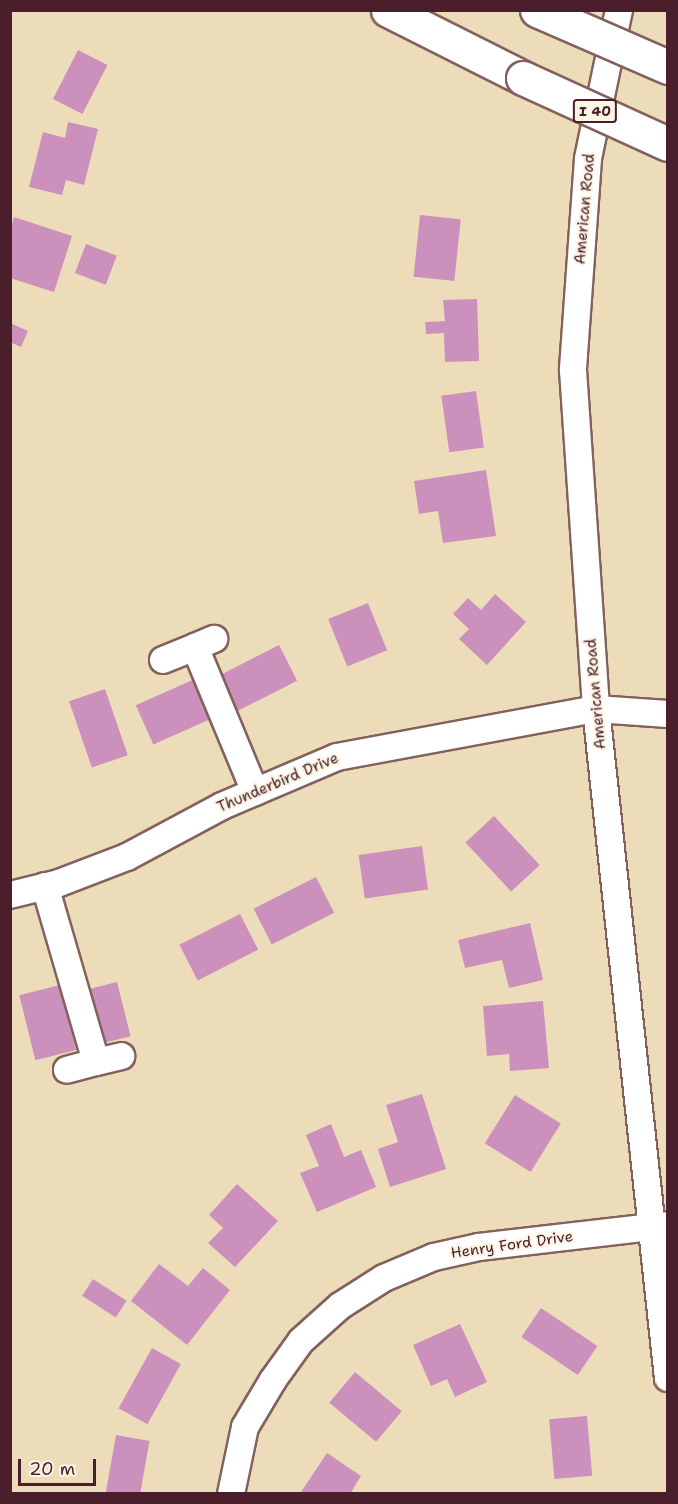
<!DOCTYPE html>
<html>
<head>
<meta charset="utf-8">
<style>
	body { margin:0 }
	#map { position:relative; width:678px; height:1504px; overflow:hidden; background:#eddcba; font-family:"Shantell Sans",sans-serif }
	div>[style] { position:absolute }
	.building>* { inset:0; background:#cc90bd; transform-origin:0 0 }
	.roads { filter:drop-shadow(2px 0 #83615d) drop-shadow(-2px 0 #83615d) drop-shadow(0 2px #83615d) drop-shadow(0 -2px #83615d) }
	.minor>* { height:26px; margin:-13px; padding:0 13px; transform-origin:13px; border-radius:13px; background:#fff }
	.highway>* { height:33px; margin:-16.5px; padding:0 16.5px; transform-origin:16.5px; border-radius:16.5px; background:#fff }
	.bridges { filter:drop-shadow(2px 0 #83615d) drop-shadow(-2px 0 #83615d) drop-shadow(0 2px #83615d) drop-shadow(0 -2px #83615d) }
	.highway-bridge>* { height:33px; margin:-16.5px; padding:0 16.5px; transform-origin:16.5px; border-radius:16.5px; background:#fff }
	span { translate:-50% -50%; white-space:nowrap; text-align:center; line-height:1.15; -webkit-text-stroke:4.5px #fcf5e5; paint-order:stroke }
	.shield-label span { padding:2px 4px; background:#fcf5e5; border:2px solid; border-radius:4px; -webkit-text-stroke-width:0 }
	.shield-label { font-size:14px; color:#4a1f2b; font-weight:700 }
	.street-label { font-size:15px; color:#4a1f2b }
	.frame { position:absolute; inset:0; border:12px solid #4a1f2b; pointer-events:none }
	.scale { position:absolute; left:18px; top:1459px; width:78px; height:27px; box-sizing:border-box; border:3px solid #4a1f2b; border-top:0; padding-left:8px; font-size:18px; line-height:21px; white-space:nowrap; color:#4a1f2b; -webkit-text-stroke:4px #fcf5e5; paint-order:stroke }
</style>
</head>
<body>
<div id="map">
	<div class="building">
		<div style="left:78px;top:50px;width:33px;height:55px;rotate:27deg"></div>
		<div style="clip-path:polygon(68px 122px,98px 129px,84px 185px,66px 180px,62px 195px,29px 187px,43px 132px,65px 138px)"></div>
		<div style="left:420px;top:215px;width:41px;height:62px;rotate:6deg"></div>
		<div style="clip-path:polygon(14px 217px,72px 236px,54px 292px,10px 278px,10px 230px)"></div>
		<div style="left:86px;top:244px;width:33px;height:31px;rotate:21deg"></div>
		<div style="clip-path:polygon(477px 299px,479px 361px,445px 362px,444px 333px,426px 334px,425px 322px,445px 321px,443px 300px)"></div>
		<div style="clip-path:polygon(10px 323px,28px 331px,21px 347px,10px 342px)"></div>
		<div style="left:476px;top:391px;width:57px;height:35px;rotate:82deg"></div>
		<div style="clip-path:polygon(486px 470px,496px 536px,443px 543px,438px 511px,419px 514px,414px 481px)"></div>
		<div style="clip-path:polygon(495px 594px,526px 622px,487px 665px,459px 639px,469px 629px,453px 614px,468px 598px,481px 610px)"></div>
		<div style="left:368px;top:603px;width:51px;height:43px;rotate:68deg"></div>
		<div style="left:279px;top:645px;width:40px;height:67px;rotate:63deg"></div>
		<div style="left:197px;top:678px;width:43px;height:67px;rotate:66deg"></div>
		<div style="left:105px;top:689px;width:70px;height:38px;rotate:71deg"></div>
		<div style="left:494px;top:816px;width:67px;height:39px;rotate:47deg"></div>
		<div style="left:422px;top:846px;width:44px;height:64px;rotate:82deg"></div>
		<div style="left:316px;top:877px;width:40px;height:70px;rotate:63deg"></div>
		<div style="left:240px;top:914px;width:40px;height:68px;rotate:63deg"></div>
		<div style="clip-path:polygon(530px 923px,543px 980px,509px 988px,502px 960px,465px 968px,458px 940px)"></div>
		<div style="left:117px;top:982px;width:56px;height:31px;rotate:76deg"></div>
		<div style="left:60px;top:985px;width:67px;height:42px;rotate:76deg"></div>
		<div style="clip-path:polygon(543px 1001px,549px 1068px,510px 1071px,509px 1054px,487px 1056px,483px 1006px)"></div>
		<div style="clip-path:polygon(422px 1094px,446px 1169px,390px 1187px,378px 1149px,398px 1142px,386px 1105px)"></div>
		<div style="left:515px;top:1095px;width:54px;height:57px;rotate:32deg"></div>
		<div style="clip-path:polygon(331px 1124px,344px 1157px,361px 1150px,376px 1187px,317px 1212px,300px 1173px,319px 1166px,306px 1135px)"></div>
		<div style="clip-path:polygon(237px 1184px,278px 1221px,235px 1267px,208px 1243px,223px 1228px,209px 1215px)"></div>
		<div style="clip-path:polygon(159px 1264px,188px 1286px,203px 1268px,230px 1290px,187px 1345px,131px 1301px)"></div>
		<div style="left:93px;top:1279px;width:40px;height:20px;rotate:33deg"></div>
		<div style="left:541px;top:1308px;width:68px;height:35px;rotate:34deg"></div>
		<div style="clip-path:polygon(460px 1324px,487px 1382px,455px 1397px,447px 1379px,431px 1386px,413px 1345px)"></div>
		<div style="left:152px;top:1348px;width:33px;height:69px;rotate:29deg"></div>
		<div style="left:355px;top:1372px;width:61px;height:40px;rotate:40deg"></div>
		<div style="left:587px;top:1416px;width:60px;height:38px;rotate:85deg"></div>
		<div style="left:116px;top:1435px;width:34px;height:60px;rotate:10deg"></div>
		<div style="clip-path:polygon(327px 1453px,361px 1476px,350px 1494px,301px 1492px)"></div>
	</div>
	<div class="roads">
		<div class="minor">
			<div style="left:619px;top:10px;width:152px;rotate:101.8deg"></div>
			<div style="left:588px;top:159px;width:212px;rotate:94.1deg"></div>
			<div style="left:573px;top:370px;width:340px;rotate:86.1deg"></div>
			<div style="left:596px;top:709px;width:673px;rotate:83.86deg"></div>
			<div style="left:195px;top:647px;width:21px;rotate:-23deg"></div>
			<div style="left:163px;top:660px;width:35px;rotate:-22deg"></div>
			<div style="left:195px;top:647px;width:157px;rotate:67.5deg"></div>
			<div style="left:45px;top:886px;width:183px;rotate:73.8deg"></div>
			<div style="left:96px;top:1062px;width:30px;rotate:165deg"></div>
			<div style="left:10px;top:895px;width:50px;rotate:-13.8deg"></div>
			<div style="left:59px;top:883px;width:73px;rotate:-20.9deg"></div>
			<div style="left:127px;top:857px;width:108px;rotate:-28.2deg"></div>
			<div style="left:222px;top:806px;width:125px;rotate:-23.1deg"></div>
			<div style="left:337px;top:757px;width:263px;rotate:-10.5deg"></div>
			<div style="left:596px;top:709px;width:72px;rotate:4deg"></div>
			<div style="left:96px;top:1062px;width:26px;rotate:-13deg"></div>
			<div style="left:231px;top:1494px;width:68px;rotate:-78.2deg"></div>
			<div style="left:245px;top:1427px;width:55px;rotate:-59.2deg"></div>
			<div style="left:273px;top:1380px;width:48px;rotate:-54.3deg"></div>
			<div style="left:301px;top:1341px;width:52px;rotate:-41.9deg"></div>
			<div style="left:340px;top:1306px;width:52px;rotate:-32.5deg"></div>
			<div style="left:384px;top:1278px;width:54px;rotate:-22.8deg"></div>
			<div style="left:434px;top:1257px;width:46px;rotate:-12.5deg"></div>
			<div style="left:479px;top:1247px;width:190px;rotate:-6.6deg"></div>
		</div>
		<div class="highway">
			<div style="left:388px;top:10px;width:151px;rotate:26.7deg"></div>
		</div>
	</div>
	<div class="bridges">
		<div class="highway-bridge">
			<div style="left:537px;top:10px;width:143px;rotate:23.5deg"></div>
			<div style="left:523px;top:78px;width:159px;rotate:24.5deg"></div>
		</div>
	</div>
	<div class="shield-label">
		<span style="left:595px;top:111px">I 40</span>
	</div>
	<div class="street-label">
		<span style="left:585px;top:209px;rotate:-85deg">American Road</span>
		<span style="left:596px;top:694px;rotate:-95deg">American Road</span>
		<span style="left:278px;top:783px;rotate:-23deg">Thunderbird Drive</span>
		<span style="left:512px;top:1245px;rotate:-8deg">Henry Ford Drive</span>
	</div>
	<div class="frame"></div>
	<div class="scale">20 m</div>
</div>
</body>
</html>
